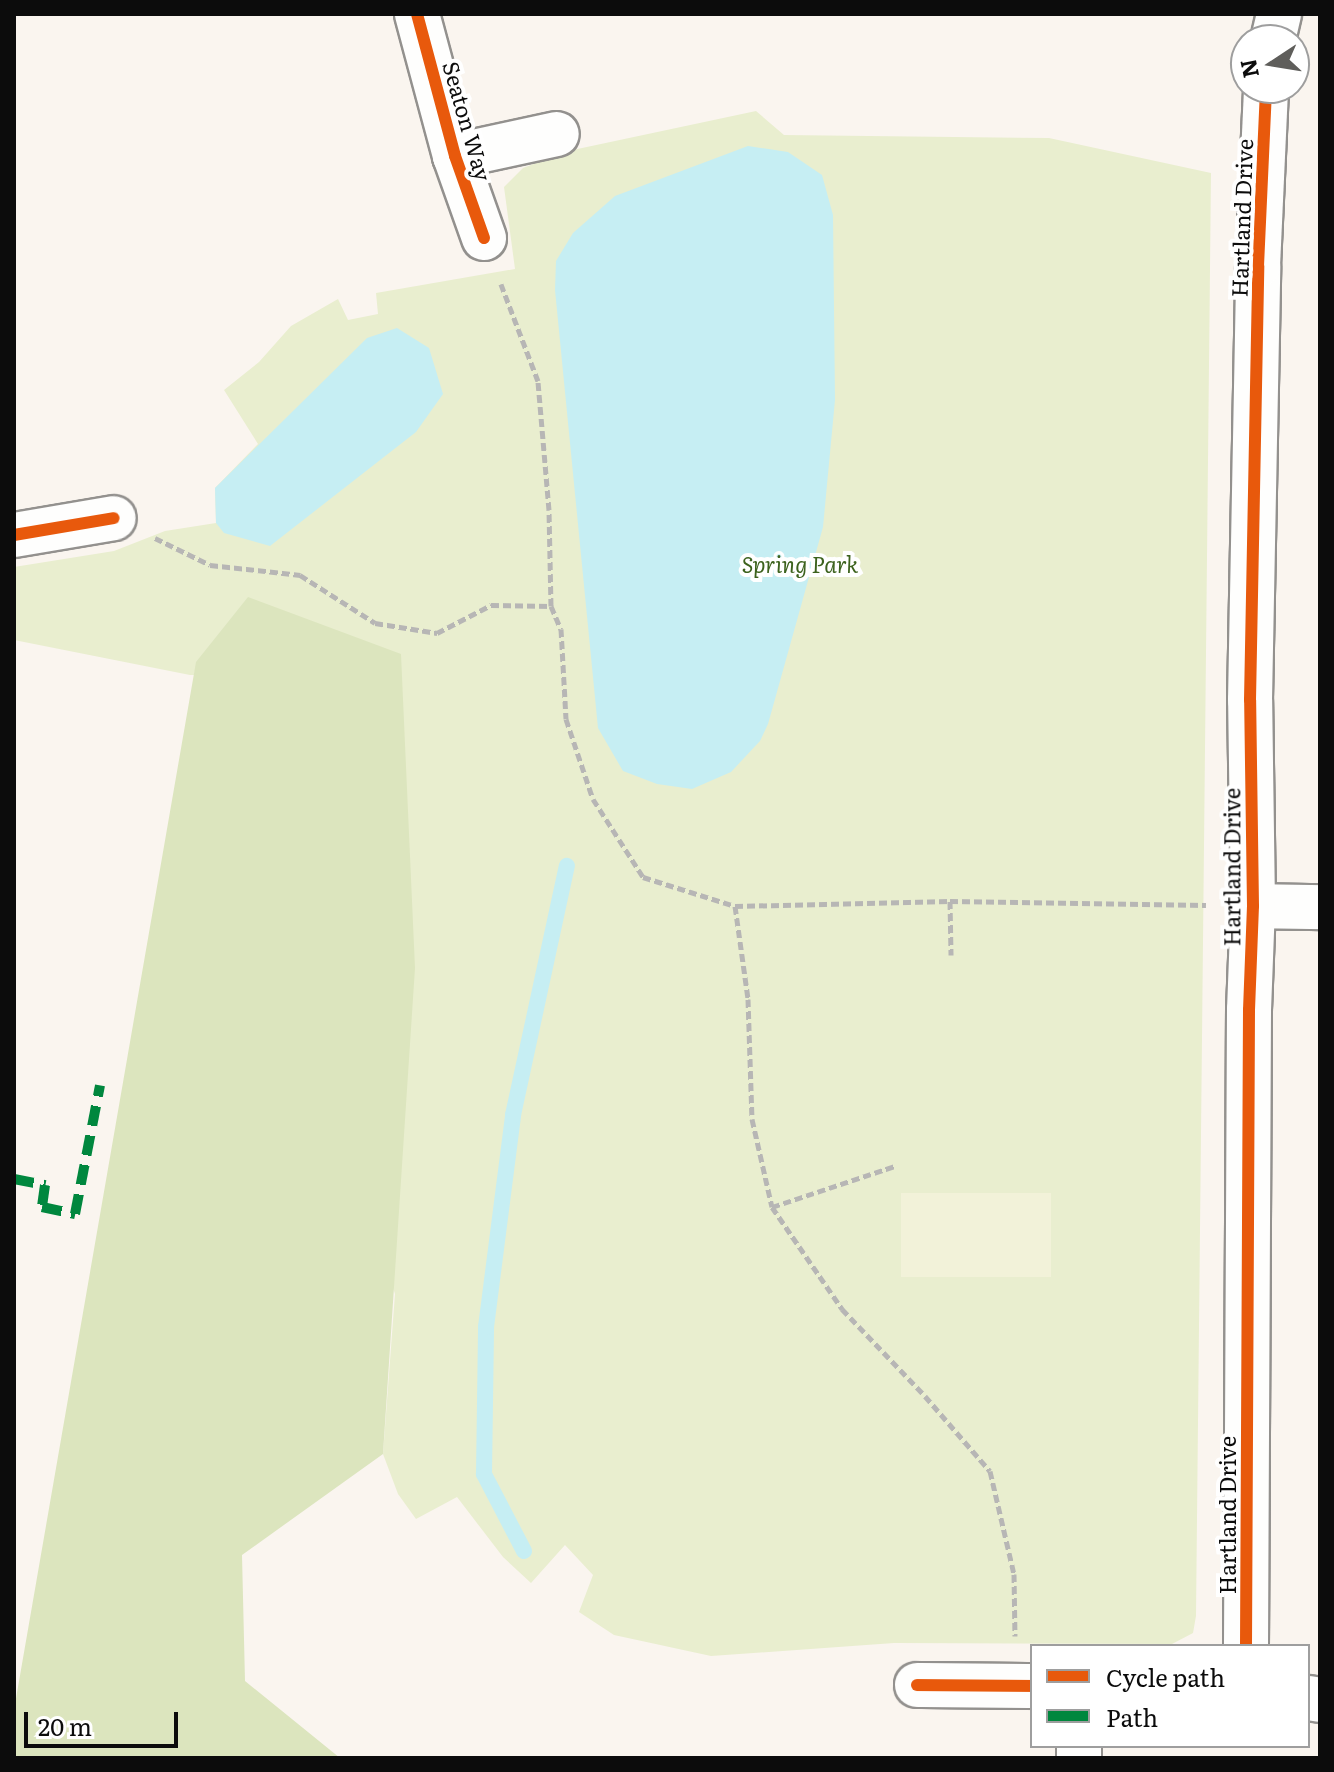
<!DOCTYPE html>
<html>
<head>
<meta charset="utf-8">
<style>
	body { margin:0 }
	#map { position:relative; width:1334px; height:1772px; overflow:hidden; background:#faf5ef; font-family:Literata,serif }
	div>[style] { position:absolute }
	.green>* { inset:0; background:#e9eecf }
	.forest>* { inset:0; background:#dce5be }
	.pitch>* { inset:0; background:#f2f2d9; transform-origin:0 0 }
	.water>* { inset:0; background:#c6eef3 }
	.stream>* { height:16px; margin:-8px; padding:0 8px; transform-origin:8px; border-radius:8px; background:#c6eef3 }
	.path>* { height:5px; margin-top:-2.5px; transform-origin:0; background:repeating-linear-gradient(90deg,#b7b6b5 0 8px,transparent 0 12px) }
	.roads { filter:drop-shadow(2px 0 #93918e) drop-shadow(-2px 0 #93918e) drop-shadow(0 2px #93918e) drop-shadow(0 -2px #93918e) }
	.minor>* { height:44px; margin:-22px; padding:0 22px; transform-origin:22px; border-radius:22px; background:#fefefd }
	.quiet>* { height:10px; margin-top:-5px; transform-origin:0; background:repeating-linear-gradient(90deg,#00873e 0 20px,transparent 0 30px) }
	.cycleway>* { height:12px; margin:-6px; padding:0 6px; transform-origin:6px; border-radius:6px; background:#e8590c }
	span { translate:-50% -50%; white-space:nowrap; text-align:center; line-height:1.15; -webkit-text-stroke:8px #fff; paint-order:stroke }
	.street-label { font-size:22px; color:#0c0c0c }
	.park-label { font-size:22px; color:#3c621d; font-style:italic }
	.frame { position:absolute; inset:0; border:16px solid #0c0c0c; pointer-events:none }
	.legend { position:absolute; left:1030px; top:1644px; width:280px; height:104px; box-sizing:border-box; background:#fff; border:2px solid #9e9e9e; margin:0; padding:10px 14px; list-style:none; font-size:24px; color:#0c0c0c }
	.legend li { display:flex; align-items:center; gap:16px; height:40px }
	.legend b { width:40px; border:2px solid #9e9e9e }
	.north { position:absolute; left:1230px; top:24px; width:80px; height:80px; box-sizing:border-box; background:#fff; border:2px solid #9e9e9e; border-radius:50%; rotate:258deg; font-size:22px; font-weight:700; line-height:32px; text-align:center; color:#0c0c0c }
	.north::after { content:''; display:block; margin:auto; width:28px; height:36px; background:#5f5e5b; clip-path:polygon(50% 0,100% 100%,50% 72%,0 100%) }
	.scale { position:absolute; left:24px; top:1712px; width:154px; height:36px; box-sizing:border-box; border:4px solid #0c0c0c; border-top:0; padding-left:10px; font-size:24px; line-height:28px; white-space:nowrap; color:#0c0c0c; -webkit-text-stroke:6px #fff; paint-order:stroke }
</style>
</head>
<body>
<div id="map">
	<div class="green">
		<div style="clip-path:polygon(756px 111px,784px 135px,1049px 138px,1211px 173px,1196px 1616px,1193px 1633px,1172px 1644px,894px 1643px,711px 1656px,614px 1635px,579px 1612px,593px 1575px,565px 1545px,531px 1583px,503px 1557px,457px 1497px,416px 1519px,398px 1494px,383px 1454px,395px 1294px,197px 662px,194px 675px,190px 675px,14px 640px,14px 567px,114px 551px,165px 531px,216px 523px,215px 488px,258px 444px,224px 390px,259px 362px,291px 326px,338px 299px,348px 320px,378px 314px,376px 293px,515px 269px,504px 187px,523px 168px,568px 151px)"></div>
	</div>
	<div class="forest">
		<div style="clip-path:polygon(248px 597px,401px 654px,415px 968px,383px 1454px,242px 1555px,245px 1681px,340px 1758px,14px 1758px,14px 1710px,196px 662px)"></div>
	</div>
	<div class="pitch">
		<div style="left:901px;top:1193px;width:150px;height:84px"></div>
	</div>
	<div class="water">
		<div style="clip-path:polygon(748px 146px,788px 152px,822px 175px,833px 215px,835px 400px,823px 527px,768px 724px,760px 741px,731px 772px,692px 789px,657px 784px,623px 771px,598px 728px,555px 290px,556px 261px,573px 233px,615px 196px)"></div>
		<div style="clip-path:polygon(397px 328px,429px 348px,443px 394px,416px 432px,270px 546px,224px 533px,216px 523px,215px 488px,367px 338px)"></div>
	</div>
	<div class="stream">
		<div style="left:524px;top:1551px;width:87px;rotate:-117.5deg"></div>
		<div style="left:484px;top:1474px;width:147px;rotate:-89.2deg"></div>
		<div style="left:486px;top:1327px;width:214px;rotate:-82.7deg"></div>
		<div style="left:513px;top:1115px;width:255px;rotate:-77.8deg"></div>
	</div>
	<div class="path">
		<div style="left:155px;top:538px;width:61px;rotate:26.1deg"></div>
		<div style="left:210px;top:565px;width:91px;rotate:6.3deg"></div>
		<div style="left:300px;top:575px;width:89px;rotate:32.6deg"></div>
		<div style="left:375px;top:623px;width:63px;rotate:9.2deg"></div>
		<div style="left:437px;top:633px;width:61px;rotate:-27.4deg"></div>
		<div style="left:491px;top:605px;width:60px;rotate:1deg"></div>
		<div style="left:551px;top:606px;width:96px;rotate:-91.2deg"></div>
		<div style="left:549px;top:510px;width:129px;rotate:-94.9deg"></div>
		<div style="left:538px;top:381px;width:104px;rotate:-110.9deg"></div>
		<div style="left:551px;top:606px;width:25px;rotate:67deg"></div>
		<div style="left:561px;top:629px;width:90px;rotate:86.8deg"></div>
		<div style="left:566px;top:719px;width:84px;rotate:71.4deg"></div>
		<div style="left:593px;top:799px;width:93px;rotate:57.3deg"></div>
		<div style="left:643px;top:877px;width:96px;rotate:17.5deg"></div>
		<div style="left:735px;top:906px;width:215px;rotate:-1.3deg"></div>
		<div style="left:950px;top:901px;width:256px;rotate:0.9deg"></div>
		<div style="left:950px;top:901px;width:54px;rotate:88.9deg"></div>
		<div style="left:735px;top:906px;width:94px;rotate:82deg"></div>
		<div style="left:748px;top:999px;width:120px;rotate:88.1deg"></div>
		<div style="left:752px;top:1119px;width:90px;rotate:77.2deg"></div>
		<div style="left:772px;top:1207px;width:124px;rotate:55.5deg"></div>
		<div style="left:842px;top:1309px;width:120px;rotate:46.3deg"></div>
		<div style="left:925px;top:1396px;width:99px;rotate:49.1deg"></div>
		<div style="left:990px;top:1471px;width:106px;rotate:76.9deg"></div>
		<div style="left:1014px;top:1574px;width:62px;rotate:89.1deg"></div>
		<div style="left:772px;top:1207px;width:130px;rotate:-18.4deg"></div>
	</div>
	<div class="roads">
		<div class="minor">
			<div style="left:417px;top:14px;width:147px;rotate:75deg"></div>
			<div style="left:455px;top:156px;width:87px;rotate:70.5deg"></div>
			<div style="left:1273px;top:40px;width:27px;rotate:-77deg"></div>
			<div style="left:455px;top:156px;width:104px;rotate:-12.2deg"></div>
			<div style="left:14px;top:535px;width:101px;rotate:-9.6deg"></div>
			<div style="left:1253px;top:906px;width:67px;rotate:0.9deg"></div>
			<div style="left:1246px;top:1646px;width:636px;rotate:-89.73deg"></div>
			<div style="left:1249px;top:1010px;width:104px;rotate:-87.8deg"></div>
			<div style="left:1253px;top:906px;width:206px;rotate:-90.8deg"></div>
			<div style="left:1250px;top:700px;width:434px;rotate:-88.9deg"></div>
			<div style="left:1258px;top:266px;width:178px;rotate:-87.4deg"></div>
			<div style="left:917px;top:1685px;width:115px;rotate:0.5deg"></div>
			<div style="left:1308px;top:1698px;width:12px;rotate:9deg"></div>
			<div style="left:1079px;top:1758px;width:12px;rotate:-90deg"></div>
		</div>
	</div>
	<div class="quiet">
		<div style="left:14px;top:1179px;width:32px;rotate:11deg"></div>
		<div style="left:45px;top:1185px;width:22px;rotate:98deg"></div>
		<div style="left:42px;top:1207px;width:34px;rotate:12deg"></div>
		<div style="left:75px;top:1214px;width:131px;rotate:-79deg"></div>
	</div>
	<div class="cycleway">
		<div style="left:417px;top:14px;width:147px;rotate:75deg"></div>
		<div style="left:455px;top:156px;width:87px;rotate:70.5deg"></div>
		<div style="left:14px;top:535px;width:101px;rotate:-9.6deg"></div>
		<div style="left:1246px;top:1646px;width:636px;rotate:-89.73deg"></div>
		<div style="left:1249px;top:1010px;width:104px;rotate:-87.8deg"></div>
		<div style="left:1253px;top:906px;width:206px;rotate:-90.8deg"></div>
		<div style="left:1250px;top:700px;width:434px;rotate:-88.9deg"></div>
		<div style="left:1258px;top:266px;width:178px;rotate:-87.4deg"></div>
		<div style="left:917px;top:1685px;width:115px;rotate:0.5deg"></div>
	</div>
	<div class="street-label">
		<span style="left:468px;top:121px;rotate:74deg">Seaton Way</span>
		<span style="left:1241px;top:218px;rotate:-88deg">Hartland Drive</span>
		<span style="left:1231px;top:867px;rotate:-90deg">Hartland Drive</span>
		<span style="left:1227px;top:1515px;rotate:-90deg">Hartland Drive</span>
	</div>
	<div class="park-label">
		<span style="left:800px;top:564px">Spring Park</span>
	</div>
	<div class="frame"></div>
	<ul class="legend">
	<li><b style="height:10px;background:#e8590c"></b>Cycle path</li>
	<li><b style="height:10px;background:#00873e"></b>Path</li>
	</ul>
	<div class="north">N</div>
	<div class="scale">20 m</div>
</div>
</body>
</html>
